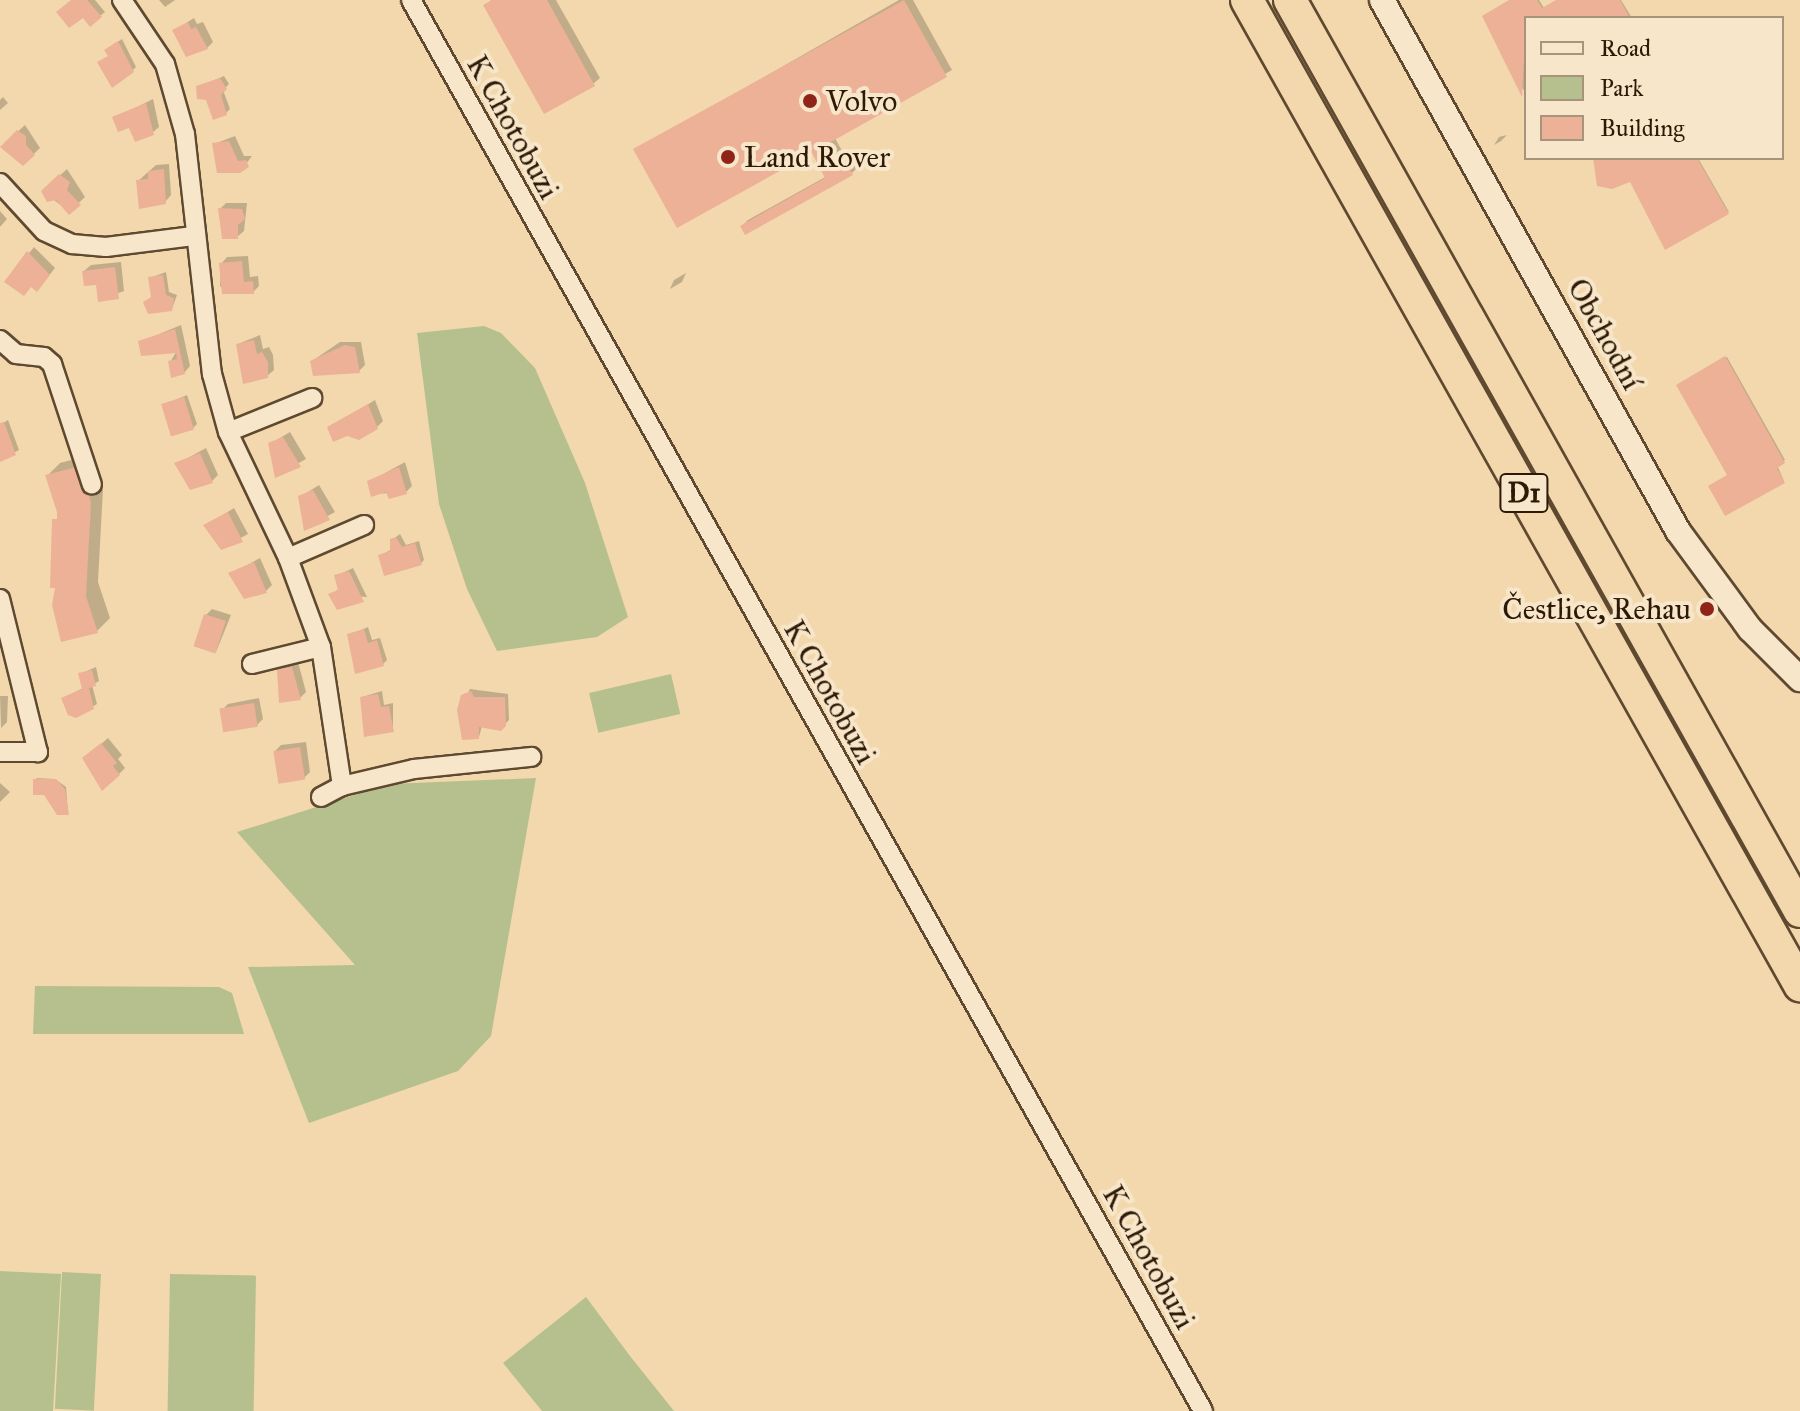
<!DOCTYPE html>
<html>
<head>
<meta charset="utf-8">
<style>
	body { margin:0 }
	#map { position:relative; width:1800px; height:1411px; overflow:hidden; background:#f2d8ac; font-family:"IM FELL Great Primer",serif }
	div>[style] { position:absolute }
	.green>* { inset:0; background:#b5c08e; transform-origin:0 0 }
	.shadow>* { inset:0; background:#0003 }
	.building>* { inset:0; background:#ecb196; transform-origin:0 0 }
	.roads { filter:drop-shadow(2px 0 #5f4930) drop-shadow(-2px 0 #5f4930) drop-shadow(0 2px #5f4930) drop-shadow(0 -2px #5f4930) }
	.street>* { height:18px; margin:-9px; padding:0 9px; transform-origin:9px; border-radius:9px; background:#f7e6c9 }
	.secondary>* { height:24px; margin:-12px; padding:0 12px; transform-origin:12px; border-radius:12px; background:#f7e6c9 }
	.highway>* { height:32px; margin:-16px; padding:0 16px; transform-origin:16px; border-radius:16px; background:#f2d8ac }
	.dots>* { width:22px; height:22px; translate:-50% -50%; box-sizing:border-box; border:4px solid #f7e6c9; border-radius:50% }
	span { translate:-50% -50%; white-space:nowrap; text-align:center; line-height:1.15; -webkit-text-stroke:8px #f7e6c9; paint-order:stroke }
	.shield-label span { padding:2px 6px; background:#f7e6c9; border:2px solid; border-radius:6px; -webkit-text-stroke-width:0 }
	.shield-label { font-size:28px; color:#2e1906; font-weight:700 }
	.poi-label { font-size:30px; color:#2e1906 }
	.left { translate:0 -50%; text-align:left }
	.right { translate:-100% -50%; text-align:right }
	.street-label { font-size:30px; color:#2e1906 }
	.legend { position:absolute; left:1524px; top:16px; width:260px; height:144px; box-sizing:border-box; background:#f7e6c9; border:2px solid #a7947b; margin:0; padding:10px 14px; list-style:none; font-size:24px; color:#2e1906 }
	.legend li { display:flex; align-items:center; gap:16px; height:40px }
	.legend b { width:40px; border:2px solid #a7947b }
</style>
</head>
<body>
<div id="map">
	<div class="green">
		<div style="clip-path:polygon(484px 326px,501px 333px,535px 368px,585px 483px,628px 617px,597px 637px,497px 651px,467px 589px,439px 504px,417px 333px)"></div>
		<div style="left:671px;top:674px;width:41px;height:84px;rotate:77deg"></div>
		<div style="clip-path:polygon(536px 778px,491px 1036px,458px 1071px,309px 1123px,248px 967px,355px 965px,237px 832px,389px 784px)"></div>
		<div style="clip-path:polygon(35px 986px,219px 987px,232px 993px,244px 1034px,33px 1034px)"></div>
		<div style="clip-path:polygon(0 1271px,61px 1274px,53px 1411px,0 1411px)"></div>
		<div style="left:101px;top:1274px;width:137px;height:39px;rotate:93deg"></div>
		<div style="left:170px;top:1274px;width:86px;height:137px;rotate:1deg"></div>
		<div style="clip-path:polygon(586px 1297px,630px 1356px,674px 1411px,542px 1411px,503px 1363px)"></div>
	</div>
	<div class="shadow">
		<div style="clip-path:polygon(73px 0,95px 0,105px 12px,90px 24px)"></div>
		<div style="clip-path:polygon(159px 0,175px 0,165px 7px)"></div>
		<div style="clip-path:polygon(491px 0,556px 0,600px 78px,593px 84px,486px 6px)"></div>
		<div style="clip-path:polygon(899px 0,913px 0,952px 70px,835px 138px,849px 164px,855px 161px,858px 167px,852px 173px,746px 233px,742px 226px,748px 220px,827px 176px,812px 150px,636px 150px)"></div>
		<div style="clip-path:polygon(1512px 0,1539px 0,1544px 8px,1558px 0,1621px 0,1632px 18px,1526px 18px,1526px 93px,1510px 72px)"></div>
		<div style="clip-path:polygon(194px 18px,197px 24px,203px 22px,213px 42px,207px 48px,175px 30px)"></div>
		<div style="clip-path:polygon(122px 39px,136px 67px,132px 71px,110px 56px,110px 47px)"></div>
		<div style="clip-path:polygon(224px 76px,229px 84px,223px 90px,230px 109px,226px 113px,198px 87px)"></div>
		<div style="clip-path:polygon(3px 97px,8px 103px,0 110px,0 100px)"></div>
		<div style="clip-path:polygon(153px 99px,159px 127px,152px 133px,115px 118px)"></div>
		<div style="clip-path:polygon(25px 125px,40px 148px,23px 164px,2px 146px)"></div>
		<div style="clip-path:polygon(1507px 135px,1501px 141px,1494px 145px,1499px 137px)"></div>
		<div style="clip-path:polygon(235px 136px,244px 156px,252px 156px,246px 164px,218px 171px,214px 144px)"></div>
		<div style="clip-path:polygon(1595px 158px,1698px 158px,1729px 212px,1631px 179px)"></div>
		<div style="clip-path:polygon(169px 164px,171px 195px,165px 202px,138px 181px,156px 165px)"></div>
		<div style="clip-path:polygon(67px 169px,85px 197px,69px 212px,43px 191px)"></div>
		<div style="clip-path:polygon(226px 203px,247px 203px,244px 231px,237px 237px,220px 209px)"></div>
		<div style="clip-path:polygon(0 211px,7px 219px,0 227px)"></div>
		<div style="clip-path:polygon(34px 247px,55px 268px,43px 283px,7px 281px)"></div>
		<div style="clip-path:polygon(248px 256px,250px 277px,258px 276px,259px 286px,253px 292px,230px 294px,220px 286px,221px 264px,227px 257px)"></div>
		<div style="clip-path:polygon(121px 262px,124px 291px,99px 300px,98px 283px,84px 271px,91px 265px)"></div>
		<div style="clip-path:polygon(166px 272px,169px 292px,177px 295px,172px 309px,150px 278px)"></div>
		<div style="clip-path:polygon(686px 273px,682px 282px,670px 289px,674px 280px)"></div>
		<div style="clip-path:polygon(181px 325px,190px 366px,184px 373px,170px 362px,177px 351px,140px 342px)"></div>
		<div style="clip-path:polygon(260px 335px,263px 349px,269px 347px,273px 355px,274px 370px,267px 376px,238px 344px)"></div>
		<div style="clip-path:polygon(340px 342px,361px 342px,365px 365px,359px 371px,312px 361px)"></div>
		<div style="clip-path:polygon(1727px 357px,1785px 460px,1777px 465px,1784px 481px,1729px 475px,1678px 384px)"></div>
		<div style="clip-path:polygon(187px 395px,197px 424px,193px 428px,163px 405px)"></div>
		<div style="clip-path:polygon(375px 400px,383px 421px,377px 427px,330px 428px)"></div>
		<div style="clip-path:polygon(8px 420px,19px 450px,0 460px,0 425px)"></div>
		<div style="clip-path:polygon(290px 432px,306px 459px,277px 475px,270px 444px)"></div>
		<div style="clip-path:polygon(206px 448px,218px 475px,212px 481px,177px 464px)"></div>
		<div style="clip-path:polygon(94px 454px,103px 489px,98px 582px,110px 618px,97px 631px,57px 586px,59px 511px,47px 476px,60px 463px)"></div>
		<div style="clip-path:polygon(405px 462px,412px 486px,406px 492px,373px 494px,369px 482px)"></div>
		<div style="clip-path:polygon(319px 485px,335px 512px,306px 528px,300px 497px)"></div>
		<div style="clip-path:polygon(234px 508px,248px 534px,222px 548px,205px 526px)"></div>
		<div style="clip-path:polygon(400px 534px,406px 545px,419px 541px,424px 560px,421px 563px,380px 556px,392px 549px,392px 540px)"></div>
		<div style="clip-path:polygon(260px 558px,272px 585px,266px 591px,231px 574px)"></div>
		<div style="clip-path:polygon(353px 568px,367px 597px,330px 595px,340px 588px,336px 576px)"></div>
		<div style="clip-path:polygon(212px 609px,231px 615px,216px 652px,206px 615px)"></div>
		<div style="clip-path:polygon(368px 627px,372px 640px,380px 638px,387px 660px,383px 664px,349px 635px)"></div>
		<div style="clip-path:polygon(298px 662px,306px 692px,300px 698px,279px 669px)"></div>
		<div style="clip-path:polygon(96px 667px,99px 681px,92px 685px,97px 704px,76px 716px,63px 698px,83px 688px,80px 674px)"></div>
		<div style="clip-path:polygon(470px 689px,508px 694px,509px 720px,500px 729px,482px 726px,479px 737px,459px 710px)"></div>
		<div style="clip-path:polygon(382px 691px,384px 705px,393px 703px,393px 730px,362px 697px)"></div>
		<div style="clip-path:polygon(0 696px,8px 696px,7px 722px,1px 728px)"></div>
		<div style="clip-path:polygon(259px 698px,263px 719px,257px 725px,222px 710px,228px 704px)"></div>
		<div style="clip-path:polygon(108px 738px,122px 755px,118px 759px,125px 768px,119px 774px,91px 753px)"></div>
		<div style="clip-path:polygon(306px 742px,310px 772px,304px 778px,277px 767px,275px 751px,281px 745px)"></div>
		<div style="clip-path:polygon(36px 778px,55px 779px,66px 787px,68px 813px)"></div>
		<div style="clip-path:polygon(0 783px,10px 792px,0 802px)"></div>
	</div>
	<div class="building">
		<div style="clip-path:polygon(71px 0,87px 0,102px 17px,90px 27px,83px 18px,69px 28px,56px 12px)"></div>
		<div style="clip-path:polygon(492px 0,547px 0,595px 86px,544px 114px,483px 5px)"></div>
		<div style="clip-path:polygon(904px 0,947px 77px,829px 143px,843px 169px,848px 166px,853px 175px,745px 235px,740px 226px,825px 178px,812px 153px,677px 228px,633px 149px)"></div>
		<div style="clip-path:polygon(1509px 0,1537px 0,1542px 8px,1556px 0,1620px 0,1630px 18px,1526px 18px,1522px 97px,1482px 16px)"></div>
		<div style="clip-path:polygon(188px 22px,191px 29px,196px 27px,208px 49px,186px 57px,172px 30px)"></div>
		<div style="clip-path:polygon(118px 41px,134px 72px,112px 88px,97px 62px,108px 56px,104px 50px)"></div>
		<div style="clip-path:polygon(220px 78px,227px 89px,221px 95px,227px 115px,213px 120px,206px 100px,197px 99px,196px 86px)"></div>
		<div style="clip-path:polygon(146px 103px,154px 135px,135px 142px,129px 128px,118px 132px,112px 117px)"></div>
		<div style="clip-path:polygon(17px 130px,26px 136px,26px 145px,35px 155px,23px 166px,0 147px)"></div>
		<div style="clip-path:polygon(229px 141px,238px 161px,246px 160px,249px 167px,240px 173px,217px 173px,212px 143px)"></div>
		<div style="clip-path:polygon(1593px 158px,1697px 158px,1729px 214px,1665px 250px,1630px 182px,1612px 189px,1597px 186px)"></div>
		<div style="clip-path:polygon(164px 169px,166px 204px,139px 209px,136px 180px,148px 179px,148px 171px)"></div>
		<div style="clip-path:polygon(59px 174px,70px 182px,67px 190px,81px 205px,69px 215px,56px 200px,47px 202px,41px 191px)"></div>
		<div style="clip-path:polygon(218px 208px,242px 209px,245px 219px,238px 225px,238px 239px,222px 239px)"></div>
		<div style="clip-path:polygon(27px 251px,50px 275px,37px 292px,31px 287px,24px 296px,4px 282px)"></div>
		<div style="clip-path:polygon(242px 261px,244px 282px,253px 281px,254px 294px,222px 294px,219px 263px)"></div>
		<div style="clip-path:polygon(115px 267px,119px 299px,98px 302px,96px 285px,84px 286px,82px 271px)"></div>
		<div style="clip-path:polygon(163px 275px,166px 295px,174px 298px,172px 311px,148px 314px,143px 302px,151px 297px,148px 277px)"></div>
		<div style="clip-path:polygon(175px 329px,185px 374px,171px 378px,168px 361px,177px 359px,176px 353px,141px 356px,138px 341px)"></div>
		<div style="clip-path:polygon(254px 340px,257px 354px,262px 352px,268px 362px,268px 378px,243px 384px,236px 344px)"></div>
		<div style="clip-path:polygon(345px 345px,355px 347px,360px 373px,313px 376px,310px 361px)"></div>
		<div style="clip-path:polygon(1725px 356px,1785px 463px,1777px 468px,1785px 483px,1725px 516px,1708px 486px,1727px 475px,1676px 385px)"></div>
		<div style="left:184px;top:397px;width:34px;height:24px;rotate:73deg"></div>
		<div style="clip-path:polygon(368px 404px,378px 429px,359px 440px,347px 436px,333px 442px,327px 427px)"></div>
		<div style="clip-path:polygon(4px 422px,16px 455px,0 462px,0 423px)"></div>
		<div style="clip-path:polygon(283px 437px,301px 467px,275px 478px,268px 443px)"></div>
		<div style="clip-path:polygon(200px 453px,213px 483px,190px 490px,174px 463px)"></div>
		<div style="clip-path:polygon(81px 466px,91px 503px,86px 596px,98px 633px,61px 642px,52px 605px,55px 588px,50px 588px,52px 519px,57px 519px,57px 512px,45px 475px)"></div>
		<div style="clip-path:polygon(399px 467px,407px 494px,389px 499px,386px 492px,371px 497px,367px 481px)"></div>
		<div style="clip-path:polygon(313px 490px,330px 520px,304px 531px,298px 496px)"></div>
		<div style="clip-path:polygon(228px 512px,243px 542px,221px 550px,203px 525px)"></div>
		<div style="clip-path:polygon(396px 537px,402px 547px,415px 543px,422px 565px,384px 576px,378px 555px,390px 551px,390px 539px)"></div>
		<div style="clip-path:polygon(254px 562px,267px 593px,244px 599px,228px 573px)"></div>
		<div style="clip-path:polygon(349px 571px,364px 602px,337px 610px,328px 594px,338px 590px,334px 575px)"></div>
		<div style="left:204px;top:614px;width:23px;height:34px;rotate:18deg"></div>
		<div style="clip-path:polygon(364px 629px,368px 643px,377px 640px,384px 666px,355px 674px,347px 634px)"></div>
		<div style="clip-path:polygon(292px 667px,301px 700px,279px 703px,277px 669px)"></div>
		<div style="clip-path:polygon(92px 670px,96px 686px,89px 688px,94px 709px,76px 718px,68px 715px,61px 698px,82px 689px,78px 673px)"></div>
		<div style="clip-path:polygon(471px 691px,474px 697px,505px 697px,506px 726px,501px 731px,479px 727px,479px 739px,462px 740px,457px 710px,461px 695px)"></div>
		<div style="clip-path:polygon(378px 694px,381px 707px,389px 706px,394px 732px,364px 737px,360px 697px)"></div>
		<div style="left:254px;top:703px;width:24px;height:35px;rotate:81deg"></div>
		<div style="clip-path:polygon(101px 743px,117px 763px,113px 766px,120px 775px,102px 791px,82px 758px)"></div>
		<div style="left:300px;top:747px;width:33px;height:27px;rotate:81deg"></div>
		<div style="clip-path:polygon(33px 779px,56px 779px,65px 789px,69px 815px,57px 815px,44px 795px,33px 795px)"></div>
	</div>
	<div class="roads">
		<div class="street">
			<div style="left:122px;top:0;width:77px;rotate:56.1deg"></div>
			<div style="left:165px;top:64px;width:73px;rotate:74.1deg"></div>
			<div style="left:185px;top:134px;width:242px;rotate:83.6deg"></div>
			<div style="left:212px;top:374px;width:60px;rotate:74.6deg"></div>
			<div style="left:228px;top:432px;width:140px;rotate:64.5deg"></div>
			<div style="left:288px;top:558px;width:95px;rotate:69.7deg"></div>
			<div style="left:321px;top:647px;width:141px;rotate:81.4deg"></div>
			<div style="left:411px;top:0;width:1618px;rotate:60.69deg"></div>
			<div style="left:0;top:183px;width:65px;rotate:47.5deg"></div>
			<div style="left:44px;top:231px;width:31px;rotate:25deg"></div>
			<div style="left:72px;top:244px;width:34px;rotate:5deg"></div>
			<div style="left:106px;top:247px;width:88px;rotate:-7.2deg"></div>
			<div style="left:0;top:340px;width:21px;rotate:41deg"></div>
			<div style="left:16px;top:354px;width:28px;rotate:6deg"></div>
			<div style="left:44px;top:357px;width:11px;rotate:41deg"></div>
			<div style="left:52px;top:364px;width:127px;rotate:71.7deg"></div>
			<div style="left:228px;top:432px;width:91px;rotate:-22deg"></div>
			<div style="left:288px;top:558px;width:83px;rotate:-23.5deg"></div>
			<div style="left:0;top:599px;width:158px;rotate:76.1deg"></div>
			<div style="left:38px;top:752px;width:38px;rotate:180deg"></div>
			<div style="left:252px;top:664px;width:71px;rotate:-13.8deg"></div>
			<div style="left:321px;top:797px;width:24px;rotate:-28deg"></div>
			<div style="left:342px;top:786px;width:74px;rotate:-13.3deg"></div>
			<div style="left:414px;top:769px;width:118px;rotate:-5.9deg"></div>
		</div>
		<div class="secondary">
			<div style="left:1382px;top:0;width:608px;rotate:60.86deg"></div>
			<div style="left:1678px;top:531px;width:122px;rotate:53.7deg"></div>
			<div style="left:1750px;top:629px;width:71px;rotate:45deg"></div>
		</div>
		<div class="highway">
			<div style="left:1247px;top:0;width:1130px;rotate:60.69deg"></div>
			<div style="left:1290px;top:0;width:1044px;rotate:60.76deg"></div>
		</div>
	</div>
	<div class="dots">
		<div style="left:810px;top:101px;background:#8f2418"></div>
		<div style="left:728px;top:157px;background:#8f2418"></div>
		<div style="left:1707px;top:609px;background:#8f2418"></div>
	</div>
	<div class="shield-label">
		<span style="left:1524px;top:493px">D1</span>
	</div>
	<div class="poi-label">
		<span class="left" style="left:826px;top:101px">Volvo</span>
		<span class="left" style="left:744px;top:157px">Land Rover</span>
		<span class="right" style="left:1691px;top:609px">Čestlice, Rehau</span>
	</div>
	<div class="street-label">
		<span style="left:513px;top:127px;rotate:61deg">K Chotobuzi</span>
		<span style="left:1605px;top:334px;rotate:61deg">Obchodní</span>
		<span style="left:830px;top:692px;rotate:61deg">K Chotobuzi</span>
		<span style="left:1149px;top:1257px;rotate:61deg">K Chotobuzi</span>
	</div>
	<ul class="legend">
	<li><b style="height:10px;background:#f7e6c9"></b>Road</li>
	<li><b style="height:22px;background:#b5c08e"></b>Park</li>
	<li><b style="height:22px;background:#ecb196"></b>Building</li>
	</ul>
</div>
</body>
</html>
